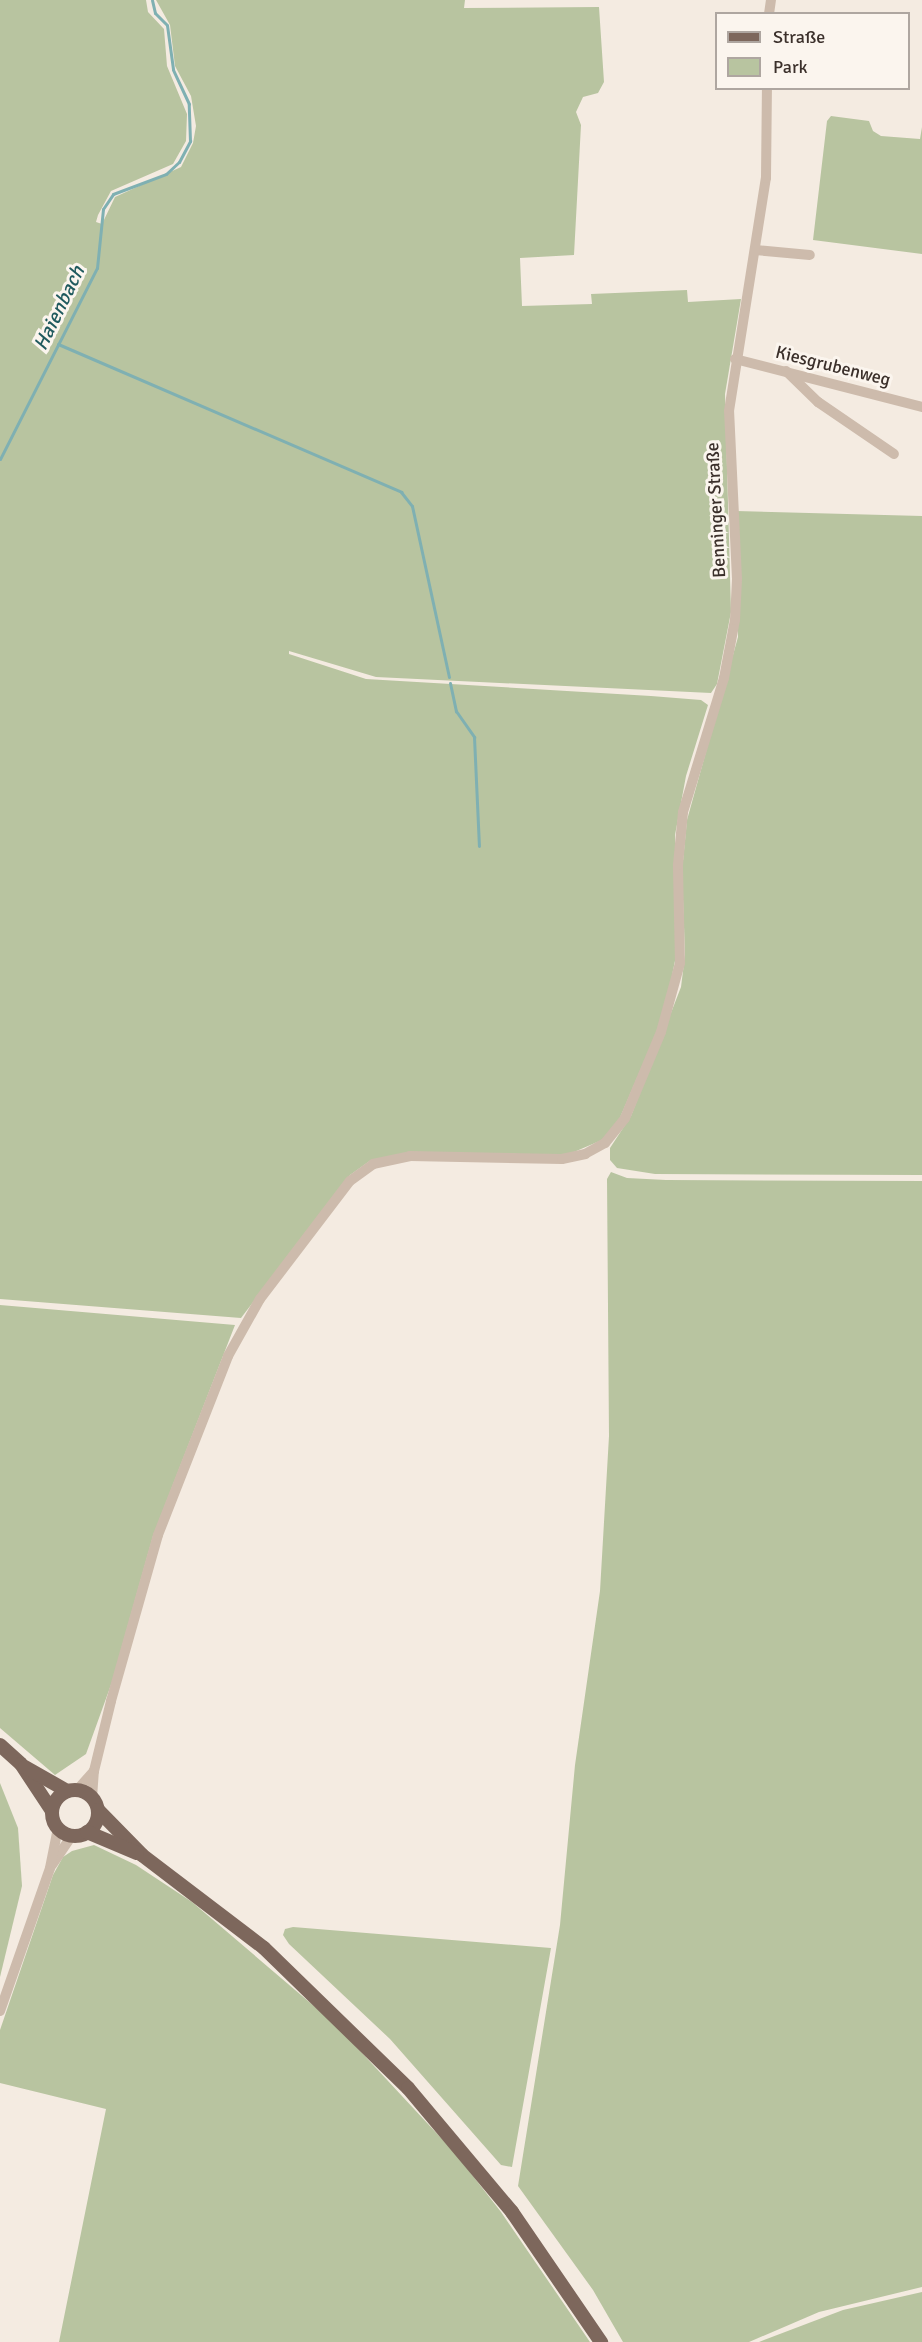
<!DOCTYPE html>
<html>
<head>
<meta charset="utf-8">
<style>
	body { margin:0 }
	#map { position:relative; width:922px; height:2342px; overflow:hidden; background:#f4ebe1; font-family:Signika,sans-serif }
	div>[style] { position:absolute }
	.green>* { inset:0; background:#b8c4a0 }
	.stream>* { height:3px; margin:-1.5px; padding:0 1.5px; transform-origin:1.5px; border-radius:1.5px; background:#7fb0b2 }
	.minor>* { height:10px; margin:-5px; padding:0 5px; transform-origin:5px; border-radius:5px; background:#cdbbac }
	.major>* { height:14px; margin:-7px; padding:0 7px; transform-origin:7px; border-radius:7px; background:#7d675c }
	.major>.ring { margin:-7px; padding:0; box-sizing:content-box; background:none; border:14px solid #7d675c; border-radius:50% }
	span { translate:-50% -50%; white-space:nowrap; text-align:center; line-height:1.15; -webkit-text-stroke:6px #fbf5ee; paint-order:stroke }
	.street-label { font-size:18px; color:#3b302b }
	.water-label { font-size:20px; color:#1f5a5e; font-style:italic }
	.legend { position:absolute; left:715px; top:12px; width:195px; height:78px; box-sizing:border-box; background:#fbf5ee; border:2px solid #aea6a0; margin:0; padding:8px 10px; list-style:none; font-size:18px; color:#3b302b }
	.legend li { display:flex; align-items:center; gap:12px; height:30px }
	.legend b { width:30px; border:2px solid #aea6a0 }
</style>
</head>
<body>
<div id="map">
	<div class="green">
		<div style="clip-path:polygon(0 0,146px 0,148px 12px,164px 29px,167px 66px,187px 114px,186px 141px,173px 164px,111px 191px,98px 215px,96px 222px,102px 224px,115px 197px,181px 167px,193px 143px,196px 126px,191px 96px,175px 66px,170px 25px,156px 0,465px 0,464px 8px,599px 7px,604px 82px,598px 93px,583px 97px,576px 112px,581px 125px,574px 255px,520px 258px,522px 306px,592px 304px,591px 294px,687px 290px,688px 302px,741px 299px,725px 394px,731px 612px,717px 684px,711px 693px,376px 677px,289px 651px,289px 654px,366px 679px,651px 696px,701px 700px,708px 705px,686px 776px,675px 835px,676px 956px,664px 1015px,619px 1120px,602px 1140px,567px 1155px,414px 1152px,371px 1160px,350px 1175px,241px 1318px,0 1299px)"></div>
		<div style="clip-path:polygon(831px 116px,869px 121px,873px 131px,881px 136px,920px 139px,922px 127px,922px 254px,813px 240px,827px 121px)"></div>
		<div style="clip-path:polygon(736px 511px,922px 516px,922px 1175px,655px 1174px,617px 1168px,610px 1160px,610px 1148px,631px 1116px,681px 987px,685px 955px,682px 871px,687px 820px,738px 637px)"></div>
		<div style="clip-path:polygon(611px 1172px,627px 1178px,666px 1180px,922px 1181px,922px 2287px,819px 2312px,749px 2342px,623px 2342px,593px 2290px,518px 2186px,560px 1925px,575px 1765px,600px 1591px,609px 1436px,607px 1179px)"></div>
		<div style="clip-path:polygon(0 1305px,235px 1325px,153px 1536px,112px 1682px,86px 1754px,55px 1775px,0 1728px)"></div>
		<div style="clip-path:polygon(0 1783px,18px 1828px,22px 1886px,0 1977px)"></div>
		<div style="clip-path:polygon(94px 1845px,136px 1865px,192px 1902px,335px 2024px,455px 2153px,501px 2212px,590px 2342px,59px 2342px,106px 2109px,0 2083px,0 2030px,53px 1875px,63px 1857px,72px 1851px)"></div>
		<div style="clip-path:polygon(293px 1927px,551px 1948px,512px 2167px,501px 2165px,390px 2039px,289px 1944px,283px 1935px,285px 1929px)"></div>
		<div style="clip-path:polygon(922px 2292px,922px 2342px,759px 2342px,843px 2310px)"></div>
	</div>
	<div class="stream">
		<div style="left:58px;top:344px;width:374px;rotate:23.3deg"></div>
		<div style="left:401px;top:492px;width:18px;rotate:52deg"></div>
		<div style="left:412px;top:506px;width:175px;rotate:77.8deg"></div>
		<div style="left:0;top:459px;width:214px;rotate:-63.1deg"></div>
		<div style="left:97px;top:268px;width:59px;rotate:-84.2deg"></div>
		<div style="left:103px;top:209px;width:18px;rotate:-56deg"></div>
		<div style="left:113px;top:194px;width:57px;rotate:-20.7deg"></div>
		<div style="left:166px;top:174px;width:18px;rotate:-43deg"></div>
		<div style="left:179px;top:162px;width:24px;rotate:-62deg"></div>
		<div style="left:190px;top:141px;width:37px;rotate:-92deg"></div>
		<div style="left:189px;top:104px;width:38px;rotate:-115deg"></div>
		<div style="left:173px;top:69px;width:44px;rotate:-97.8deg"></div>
		<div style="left:167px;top:25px;width:17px;rotate:-135deg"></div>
		<div style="left:155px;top:13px;width:13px;rotate:-103deg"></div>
		<div style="left:450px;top:683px;width:29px;rotate:78deg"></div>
		<div style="left:456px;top:711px;width:32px;rotate:55deg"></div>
		<div style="left:474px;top:737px;width:109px;rotate:87.4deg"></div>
	</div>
	<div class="minor">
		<div style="left:769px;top:14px;width:14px;rotate:-82deg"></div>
		<div style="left:755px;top:250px;width:55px;rotate:5.2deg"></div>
		<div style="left:735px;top:359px;width:193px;rotate:14.4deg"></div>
		<div style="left:786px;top:371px;width:45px;rotate:44.1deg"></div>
		<div style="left:818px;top:402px;width:92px;rotate:34.4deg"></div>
		<div style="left:77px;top:1790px;width:25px;rotate:-48deg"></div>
		<div style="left:92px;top:1798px;width:27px;rotate:-86deg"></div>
		<div style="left:94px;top:1771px;width:72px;rotate:-76.3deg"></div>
		<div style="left:111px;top:1701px;width:173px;rotate:-74.2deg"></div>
		<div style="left:158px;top:1535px;width:192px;rotate:-68.6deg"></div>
		<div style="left:228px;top:1356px;width:65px;rotate:-60.7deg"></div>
		<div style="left:260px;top:1299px;width:148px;rotate:-52.7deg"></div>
		<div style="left:350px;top:1181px;width:29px;rotate:-36deg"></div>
		<div style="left:373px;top:1164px;width:38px;rotate:-12deg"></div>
		<div style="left:410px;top:1156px;width:152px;rotate:1.1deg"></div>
		<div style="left:562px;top:1159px;width:24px;rotate:-12deg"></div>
		<div style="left:585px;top:1154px;width:23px;rotate:-29deg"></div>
		<div style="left:605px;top:1143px;width:32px;rotate:-51deg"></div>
		<div style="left:625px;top:1118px;width:93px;rotate:-67.3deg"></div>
		<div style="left:661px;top:1032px;width:72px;rotate:-74.6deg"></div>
		<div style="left:680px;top:963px;width:98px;rotate:-91.2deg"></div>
		<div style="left:678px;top:865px;width:53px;rotate:-84.6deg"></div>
		<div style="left:683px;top:812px;width:140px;rotate:-73deg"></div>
		<div style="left:724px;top:678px;width:59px;rotate:-79.3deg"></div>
		<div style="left:735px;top:620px;width:41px;rotate:-87.2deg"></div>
		<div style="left:737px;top:579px;width:168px;rotate:-92.7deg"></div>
		<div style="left:729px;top:411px;width:236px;rotate:-81deg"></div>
		<div style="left:766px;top:178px;width:90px;rotate:-89.4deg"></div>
		<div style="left:52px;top:1865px;width:36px;rotate:-56deg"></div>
		<div style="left:0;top:2011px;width:151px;rotate:-70.7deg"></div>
		<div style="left:50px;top:1868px;width:41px;rotate:-78.7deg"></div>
	</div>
	<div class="major">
		<div style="left:0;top:1745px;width:28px;rotate:42deg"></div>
		<div style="left:21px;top:1764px;width:56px;rotate:56.6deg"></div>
		<div style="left:25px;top:1767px;width:48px;rotate:29.7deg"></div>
		<div class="ring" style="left:52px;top:1790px;width:32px;height:32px"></div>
		<div style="left:98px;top:1810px;width:63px;rotate:45.6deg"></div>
		<div style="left:142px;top:1855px;width:153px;rotate:37.3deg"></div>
		<div style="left:264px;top:1948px;width:201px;rotate:44.2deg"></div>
		<div style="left:408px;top:2088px;width:162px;rotate:50deg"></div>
		<div style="left:512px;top:2212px;width:158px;rotate:55.6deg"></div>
		<div style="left:87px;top:1832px;width:54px;rotate:22.8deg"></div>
	</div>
	<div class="street-label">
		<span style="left:833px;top:366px;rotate:14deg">Kiesgrubenweg</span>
		<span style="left:716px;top:510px;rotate:-93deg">Benninger Straße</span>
	</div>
	<div class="water-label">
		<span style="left:59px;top:308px;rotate:-64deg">Haienbach</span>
	</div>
	<ul class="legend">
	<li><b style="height:8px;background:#7d675c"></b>Straße</li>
	<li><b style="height:16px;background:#b8c4a0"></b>Park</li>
	</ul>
</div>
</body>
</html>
